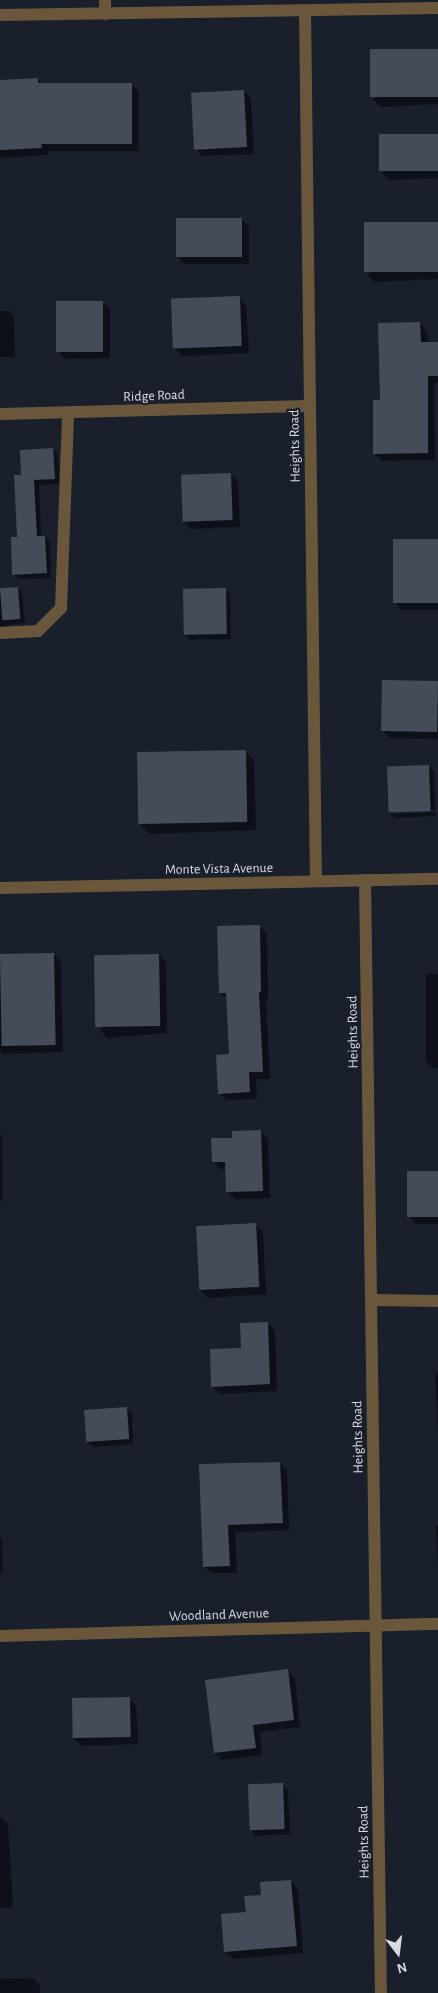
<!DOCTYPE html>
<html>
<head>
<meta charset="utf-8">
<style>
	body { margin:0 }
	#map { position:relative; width:438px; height:1993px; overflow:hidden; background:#19202c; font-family:"Alegreya Sans",sans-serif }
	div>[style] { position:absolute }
	.shadow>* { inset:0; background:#0007 }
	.building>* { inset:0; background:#444c5a; transform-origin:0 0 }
	.street>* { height:12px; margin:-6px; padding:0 6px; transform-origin:6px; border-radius:6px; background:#6a573b }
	span { translate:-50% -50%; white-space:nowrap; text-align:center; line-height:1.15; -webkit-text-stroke:4.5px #19202c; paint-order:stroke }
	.street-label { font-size:14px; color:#d6dae3 }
	.north { position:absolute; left:373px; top:1928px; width:50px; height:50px; -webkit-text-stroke:4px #19202c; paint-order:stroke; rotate:165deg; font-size:14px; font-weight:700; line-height:20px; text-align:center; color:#d6dae3 }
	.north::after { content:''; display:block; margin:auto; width:18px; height:22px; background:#d6dae3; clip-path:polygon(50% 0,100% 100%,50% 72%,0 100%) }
</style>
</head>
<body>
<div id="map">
	<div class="shadow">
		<div style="clip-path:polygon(438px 51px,438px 104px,380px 107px,373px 99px)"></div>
		<div style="clip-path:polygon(37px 79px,42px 84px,132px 84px,139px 92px,139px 151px,48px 151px,48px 155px,0 158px,0 82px)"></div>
		<div style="clip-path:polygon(244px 91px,251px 98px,254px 154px,202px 156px,195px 148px)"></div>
		<div style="clip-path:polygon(438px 136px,438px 178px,389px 180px,382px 173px)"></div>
		<div style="clip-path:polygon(242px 219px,249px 227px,249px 264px,185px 264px,178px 257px)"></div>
		<div style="clip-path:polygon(438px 224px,438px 279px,375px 282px,367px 275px)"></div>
		<div style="clip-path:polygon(239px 297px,246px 305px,249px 353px,182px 356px,175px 348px)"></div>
		<div style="clip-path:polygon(102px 302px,110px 309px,110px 358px,65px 359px,58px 351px)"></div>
		<div style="clip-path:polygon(0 311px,9px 311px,14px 317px,15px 357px,0 357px)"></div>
		<div style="clip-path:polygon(420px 323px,427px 331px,428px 343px,438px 343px,438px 383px,434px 383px,435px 460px,382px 461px,375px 454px,382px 402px)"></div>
		<div style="clip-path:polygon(53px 449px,58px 454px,59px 484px,39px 485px,41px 537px,45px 537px,50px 542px,51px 578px,19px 579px,13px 574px,22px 476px)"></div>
		<div style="clip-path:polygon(230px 474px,238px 481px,240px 527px,191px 529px,184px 521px)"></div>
		<div style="clip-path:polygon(438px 541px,438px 610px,402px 610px,394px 602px)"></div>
		<div style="clip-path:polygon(17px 588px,22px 593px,25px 623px,0 626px,0 590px)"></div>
		<div style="clip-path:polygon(225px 590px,230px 595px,231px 639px,190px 640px,185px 635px)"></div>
		<div style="clip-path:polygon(438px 683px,438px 739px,390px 738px,383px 731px)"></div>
		<div style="clip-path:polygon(245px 751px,254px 760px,256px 830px,150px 834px,140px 825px)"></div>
		<div style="clip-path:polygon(429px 766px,434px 772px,435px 810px,393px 812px,393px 814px,435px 812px,436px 816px,395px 818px,390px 813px)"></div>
		<div style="clip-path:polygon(259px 926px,267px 934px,268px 999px,266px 999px,270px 1079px,256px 1079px,257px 1099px,227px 1100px,219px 1093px,231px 1056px,228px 1000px,220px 992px)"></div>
		<div style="clip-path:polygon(53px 954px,61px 962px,63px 1052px,3px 1054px,0 1051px,0 956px)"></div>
		<div style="clip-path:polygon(159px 955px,166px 962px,167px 1033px,107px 1038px,100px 1030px)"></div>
		<div style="clip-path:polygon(426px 974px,438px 974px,438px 1068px,433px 1068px,426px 1061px)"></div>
		<div style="clip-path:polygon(261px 1132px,268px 1139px,270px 1198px,235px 1199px,227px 1191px,227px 1169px,221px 1169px,213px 1162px,233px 1139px)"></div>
		<div style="clip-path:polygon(0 1134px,2px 1136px,3px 1201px,0 1201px)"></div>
		<div style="clip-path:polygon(438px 1172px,438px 1224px,416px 1224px,409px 1217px)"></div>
		<div style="clip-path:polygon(255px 1225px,263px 1232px,266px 1294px,208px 1298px,200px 1290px)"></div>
		<div style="clip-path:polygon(268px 1323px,275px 1330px,277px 1391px,220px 1394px,213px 1387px,242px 1349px)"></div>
		<div style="clip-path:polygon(435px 1373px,438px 1373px,438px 1435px)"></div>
		<div style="clip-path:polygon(126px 1408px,132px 1413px,133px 1444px,93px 1447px,87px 1442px)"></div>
		<div style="clip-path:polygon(280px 1463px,287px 1470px,289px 1530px,235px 1532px,237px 1573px,211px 1573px,204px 1566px,200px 1466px)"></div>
		<div style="clip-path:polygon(436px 1526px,438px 1526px,438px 1569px)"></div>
		<div style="clip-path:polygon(0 1537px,2px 1540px,3px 1573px,0 1573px)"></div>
		<div style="clip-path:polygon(287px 1671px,295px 1678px,300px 1727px,260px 1732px,262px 1755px,222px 1760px,215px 1753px)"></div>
		<div style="clip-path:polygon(129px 1699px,136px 1706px,138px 1744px,82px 1746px,74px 1739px)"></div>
		<div style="clip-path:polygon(283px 1785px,288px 1790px,290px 1834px,256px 1836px,251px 1830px)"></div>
		<div style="clip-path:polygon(0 1817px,8px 1824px,13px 1907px,0 1908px)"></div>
		<div style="clip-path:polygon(291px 1881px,298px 1889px,303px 1953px,233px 1959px,225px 1952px,247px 1913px,262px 1896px)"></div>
		<div style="clip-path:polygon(33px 1978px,40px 1985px,40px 1993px,0 1993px,0 1979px)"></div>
	</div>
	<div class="building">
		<div style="left:438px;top:49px;width:48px;height:68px;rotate:90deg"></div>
		<div style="clip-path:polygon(38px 78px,38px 83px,132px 83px,132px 144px,41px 144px,42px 148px,0 150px,0 80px)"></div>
		<div style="left:244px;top:90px;width:57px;height:53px;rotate:87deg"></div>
		<div style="left:438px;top:134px;width:37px;height:59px;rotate:90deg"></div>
		<div style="left:242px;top:218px;width:39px;height:66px;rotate:90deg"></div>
		<div style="left:438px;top:222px;width:50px;height:74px;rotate:90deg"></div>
		<div style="left:240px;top:296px;width:50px;height:69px;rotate:88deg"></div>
		<div style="left:56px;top:301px;width:47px;height:51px"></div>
		<div style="clip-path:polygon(420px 322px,421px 342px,438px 342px,438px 376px,428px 376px,428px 453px,373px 454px,373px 400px,380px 400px,378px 323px)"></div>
		<div style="clip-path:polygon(53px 448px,55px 479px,34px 480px,37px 536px,45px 536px,47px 573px,12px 575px,11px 537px,17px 537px,14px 475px,21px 475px,20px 450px)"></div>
		<div style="left:231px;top:473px;width:47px;height:50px;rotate:88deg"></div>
		<div style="left:393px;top:539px;width:45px;height:64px"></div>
		<div style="left:18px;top:587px;width:32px;height:18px;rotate:86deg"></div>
		<div style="left:226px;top:588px;width:46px;height:43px;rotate:89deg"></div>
		<div style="left:382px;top:680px;width:56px;height:51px;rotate:1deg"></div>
		<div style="left:246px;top:750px;width:72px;height:109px;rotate:89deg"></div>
		<div style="left:429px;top:765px;width:46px;height:42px;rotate:88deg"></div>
		<div style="clip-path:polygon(260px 925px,261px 992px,259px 992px,263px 1072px,249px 1072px,250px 1092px,218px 1094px,216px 1055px,229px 1054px,226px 993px,219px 993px,217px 926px)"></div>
		<div style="left:54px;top:953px;width:92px;height:54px;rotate:89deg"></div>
		<div style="left:159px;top:954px;width:72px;height:65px;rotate:89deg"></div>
		<div style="clip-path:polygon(261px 1130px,263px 1191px,226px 1192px,225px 1162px,212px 1162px,211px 1138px,232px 1138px,232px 1131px)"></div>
		<div style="left:407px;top:1171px;width:31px;height:46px"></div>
		<div style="left:256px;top:1223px;width:64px;height:60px;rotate:87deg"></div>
		<div style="clip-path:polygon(268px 1322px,270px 1384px,211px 1387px,210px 1349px,241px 1348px,240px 1323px)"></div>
		<div style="left:127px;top:1407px;width:32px;height:43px;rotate:86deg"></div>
		<div style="clip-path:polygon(280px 1462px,283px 1523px,228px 1525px,230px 1566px,203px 1567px,199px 1464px)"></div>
		<div style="clip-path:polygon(288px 1669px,294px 1720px,253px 1725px,256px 1748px,214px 1753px,205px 1680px)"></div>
		<div style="left:130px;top:1697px;width:40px;height:58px;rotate:89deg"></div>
		<div style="left:283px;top:1783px;width:46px;height:35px;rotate:88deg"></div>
		<div style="clip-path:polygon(291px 1880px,297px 1946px,224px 1952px,221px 1914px,246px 1912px,244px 1896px,261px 1895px,260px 1882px)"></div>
	</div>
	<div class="street">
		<div style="left:105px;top:0;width:14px;rotate:90deg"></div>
		<div style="left:305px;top:10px;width:871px;rotate:89.28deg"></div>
		<div style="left:0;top:15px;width:438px;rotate:-0.9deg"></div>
		<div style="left:0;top:414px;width:310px;rotate:-1.5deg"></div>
		<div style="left:0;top:633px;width:38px;rotate:-3deg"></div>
		<div style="left:38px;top:631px;width:33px;rotate:-45deg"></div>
		<div style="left:61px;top:608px;width:194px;rotate:-87.9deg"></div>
		<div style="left:365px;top:880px;width:1113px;rotate:89.18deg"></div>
		<div style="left:0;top:888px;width:438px;rotate:-1.2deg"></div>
		<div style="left:371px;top:1300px;width:67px;rotate:0.9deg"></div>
		<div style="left:0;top:1636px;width:438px;rotate:-1.6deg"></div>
	</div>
	<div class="street-label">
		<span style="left:154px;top:396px;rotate:-2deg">Ridge Road</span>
		<span style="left:295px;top:446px;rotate:-91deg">Heights Road</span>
		<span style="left:219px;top:869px;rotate:-1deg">Monte Vista Avenue</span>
		<span style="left:353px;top:1032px;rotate:-91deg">Heights Road</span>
		<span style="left:358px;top:1437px;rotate:-91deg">Heights Road</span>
		<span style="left:219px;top:1615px;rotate:-2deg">Woodland Avenue</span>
		<span style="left:364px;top:1842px;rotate:-91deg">Heights Road</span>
	</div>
	<div class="north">N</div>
</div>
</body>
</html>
